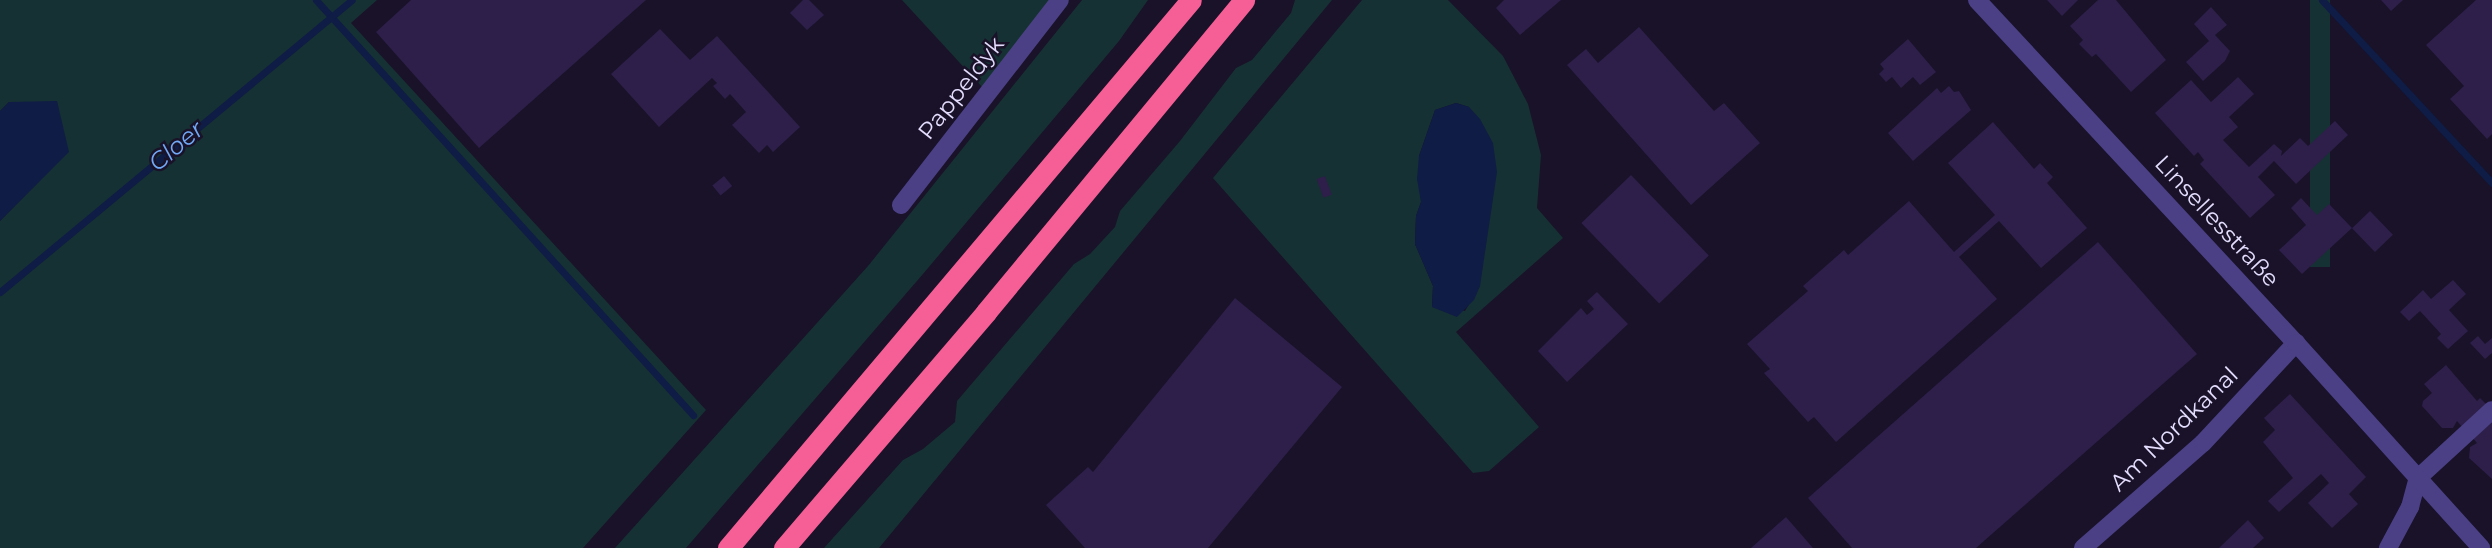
<!DOCTYPE html>
<html>
<head>
<meta charset="utf-8">
<style>
	body { margin:0 }
	#map { position:relative; width:2492px; height:548px; overflow:hidden; background:#191229; font-family:Montserrat,sans-serif }
	div>[style] { position:absolute }
	.green>* { inset:0; background:#163133; transform-origin:0 0 }
	.water>* { inset:0; background:#0e1c46 }
	.stream>* { height:7px; margin:-3.5px; padding:0 3.5px; transform-origin:3.5px; border-radius:3.5px; background:#0e1c46 }
	.building>* { inset:0; background:#2d1f49; transform-origin:0 0 }
	.minor>* { height:18px; margin:-9px; padding:0 9px; transform-origin:9px; border-radius:9px; background:#4b4085 }
	.tertiary>* { height:18px; margin:-9px; padding:0 9px; transform-origin:9px; border-radius:9px; background:#4b4085 }
	.motorway>* { height:21px; margin:-10.5px; padding:0 10.5px; transform-origin:10.5px; border-radius:10.5px; background:#f65f95 }
	span { translate:-50% -50%; white-space:nowrap; text-align:center; line-height:1.15; -webkit-text-stroke:5px #191229; paint-order:stroke }
	.street-label { font-size:23px; color:#e4ddfd }
	.water-label { font-size:24px; color:#71a9f7; font-style:italic }
</style>
</head>
<body>
<div id="map">
	<div class="green">
		<div style="clip-path:polygon(0 0,377px 0,351px 23px,706px 410px,583px 548px,0 548px,0 221px,68px 152px,9px 102px,0 111px)"></div>
		<div style="clip-path:polygon(902px 0,1053px 0,982px 87px)"></div>
		<div style="clip-path:polygon(1082px 0,1148px 0,1119px 41px,923px 274px,686px 548px,615px 548px,868px 266px)"></div>
		<div style="clip-path:polygon(1295px 0,1332px 0,879px 548px,824px 548px,903px 460px,923px 449px,955px 422px,957px 401px,1074px 264px,1090px 254px,1115px 227px,1120px 211px,1180px 141px,1236px 68px,1252px 60px,1291px 13px)"></div>
		<div style="clip-path:polygon(evenodd,1362px 0,1448px 0,1503px 56px,1528px 104px,1541px 155px,1537px 208px,1563px 238px,1456px 332px,1539px 427px,1489px 471px,1473px 473px,1213px 178px,1362px 0,1456px 103px,1469px 107px,1480px 286px,1465px 311px,1432px 307px,1433px 286px,1415px 244px,1416px 216px,1421px 202px,1419px 156px,1435px 110px,1456px 103px)"></div>
		<div style="left:2310px;top:0;width:20px;height:267px"></div>
	</div>
	<div class="water">
		<div style="clip-path:polygon(57px 101px,69px 152px,0 221px,0 111px,9px 102px)"></div>
		<div style="clip-path:polygon(1456px 103px,1469px 107px,1480px 119px,1493px 143px,1497px 172px,1480px 286px,1474px 300px,1457px 317px,1432px 307px,1433px 286px,1415px 244px,1416px 216px,1421px 202px,1417px 179px,1419px 156px,1435px 110px)"></div>
	</div>
	<div class="stream">
		<div style="left:316px;top:0;width:561px;rotate:47.75deg"></div>
		<div style="left:2322px;top:0;width:250px;rotate:47.1deg"></div>
		<div style="left:0;top:292px;width:457px;rotate:-39.7deg"></div>
	</div>
	<div class="building">
		<div style="clip-path:polygon(411px 0,646px 0,479px 148px,376px 32px)"></div>
		<div style="clip-path:polygon(803px 0,809px 0,824px 15px,807px 30px,790px 13px)"></div>
		<div style="clip-path:polygon(1504px 0,1561px 0,1520px 35px,1496px 8px)"></div>
		<div style="clip-path:polygon(2047px 0,2078px 0,2062px 16px)"></div>
		<div style="clip-path:polygon(2098px 0,2116px 0,2166px 60px,2131px 92px,2096px 54px,2092px 57px,2079px 44px,2083px 40px,2070px 26px)"></div>
		<div style="clip-path:polygon(2381px 0,2403px 0,2391px 11px)"></div>
		<div style="clip-path:polygon(2476px 0,2492px 0,2492px 134px,2487px 139px,2450px 99px,2464px 86px,2426px 45px)"></div>
		<div style="clip-path:polygon(2211px 7px,2227px 25px,2215px 35px,2230px 51px,2225px 61px,2203px 81px,2186px 62px,2209px 41px,2194px 24px)"></div>
		<div style="clip-path:polygon(1639px 27px,1714px 111px,1724px 103px,1760px 143px,1691px 205px,1567px 65px,1586px 49px,1598px 63px)"></div>
		<div style="clip-path:polygon(660px 29px,690px 60px,717px 36px,800px 127px,773px 152px,767px 145px,759px 153px,732px 125px,746px 112px,730px 94px,725px 99px,713px 86px,717px 83px,712px 78px,659px 127px,611px 74px)"></div>
		<div style="clip-path:polygon(1908px 39px,1936px 72px,1920px 85px,1913px 77px,1901px 88px,1892px 77px,1886px 82px,1879px 74px,1884px 69px,1880px 64px)"></div>
		<div style="clip-path:polygon(2238px 77px,2254px 94px,2229px 117px,2238px 127px,2223px 140px,2249px 167px,2274px 144px,2282px 151px,2281px 156px,2300px 138px,2308px 146px,2335px 121px,2348px 135px,2296px 184px,2274px 161px,2258px 177px,2275px 195px,2250px 218px,2200px 164px,2204px 160px,2198px 152px,2194px 156px,2155px 113px,2191px 80px,2211px 102px)"></div>
		<div style="clip-path:polygon(1949px 86px,1954px 92px,1959px 91px,1971px 110px,1913px 161px,1888px 133px,1937px 88px,1941px 93px)"></div>
		<div style="clip-path:polygon(1993px 122px,2034px 169px,2040px 163px,2053px 177px,2047px 183px,2087px 228px,2041px 268px,1999px 221px,1959px 257px,1997px 299px,1836px 442px,1814px 417px,1808px 422px,1764px 373px,1770px 369px,1747px 344px,1808px 291px,1803px 286px,1844px 250px,1848px 255px,1909px 201px,1954px 252px,1995px 215px,1948px 163px)"></div>
		<div style="left:1631px;top:175px;width:112px;height:69px;rotate:46deg"></div>
		<div style="left:724px;top:176px;width:13px;height:15px;rotate:51deg"></div>
		<div style="left:1325px;top:176px;width:20px;height:9px;rotate:70deg"></div>
		<div style="clip-path:polygon(2301px 198px,2317px 215px,2329px 204px,2352px 228px,2302px 274px,2279px 250px,2306px 225px,2291px 208px)"></div>
		<div style="left:2370px;top:211px;width:33px;height:25px;rotate:46deg"></div>
		<div style="clip-path:polygon(2098px 242px,2197px 354px,1976px 548px,1852px 548px,1808px 498px)"></div>
		<div style="clip-path:polygon(2453px 280px,2466px 294px,2449px 310px,2468px 331px,2448px 349px,2437px 338px,2441px 334px,2420px 311px,2409px 321px,2400px 312px,2423px 290px,2431px 299px)"></div>
		<div style="clip-path:polygon(1597px 292px,1628px 324px,1567px 382px,1538px 351px,1581px 308px,1587px 315px,1594px 309px,1587px 301px)"></div>
		<div style="clip-path:polygon(1235px 298px,1342px 387px,1208px 548px,1085px 548px,1046px 505px,1088px 467px,1093px 472px)"></div>
		<div style="clip-path:polygon(2478px 336px,2485px 344px,2492px 338px,2492px 353px,2485px 359px,2470px 343px)"></div>
		<div style="clip-path:polygon(2446px 365px,2477px 401px,2480px 398px,2488px 406px,2463px 428px,2457px 421px,2453px 428px,2442px 428px,2422px 406px,2423px 401px,2432px 393px,2424px 384px)"></div>
		<div style="clip-path:polygon(2290px 394px,2366px 477px,2349px 494px,2358px 504px,2332px 528px,2308px 503px,2329px 483px,2321px 474px,2279px 512px,2268px 501px,2293px 478px,2263px 442px,2275px 430px,2264px 418px)"></div>
		<div style="clip-path:polygon(2492px 417px,2492px 479px,2469px 458px,2470px 447px,2477px 443px,2471px 436px)"></div>
		<div style="clip-path:polygon(1786px 517px,1813px 548px,1751px 548px)"></div>
		<div style="clip-path:polygon(2248px 520px,2264px 538px,2253px 548px,2219px 548px)"></div>
	</div>
	<div class="minor">
		<div style="left:901px;top:205px;width:259px;rotate:-52.2deg"></div>
		<div style="left:2083px;top:548px;width:159px;rotate:-41.2deg"></div>
		<div style="left:2203px;top:443px;width:137px;rotate:-47.1deg"></div>
		<div style="left:2388px;top:548px;width:47px;rotate:-61.8deg"></div>
		<div style="left:2410px;top:507px;width:30px;rotate:-75deg"></div>
		<div style="left:2418px;top:478px;width:100px;rotate:-42.6deg"></div>
	</div>
	<div class="tertiary">
		<div style="left:1977px;top:0;width:468px;rotate:47.1deg"></div>
		<div style="left:2296px;top:343px;width:276px;rotate:47.9deg"></div>
	</div>
	<div class="motorway">
		<div style="left:728px;top:548px;width:717px;rotate:-49.81deg"></div>
		<div style="left:784px;top:548px;width:311px;rotate:-49.4deg"></div>
		<div style="left:986px;top:312px;width:405px;rotate:-50.4deg"></div>
	</div>
	<div class="street-label">
		<span style="left:961px;top:88px;rotate:-52deg">Pappeldyk</span>
		<span style="left:2217px;top:221px;rotate:47deg">Linsellesstraße</span>
		<span style="left:2174px;top:429px;rotate:-44deg">Am Nordkanal</span>
	</div>
	<div class="water-label">
		<span style="left:176px;top:146px;rotate:-40deg">Cloer</span>
	</div>
</div>
</body>
</html>
